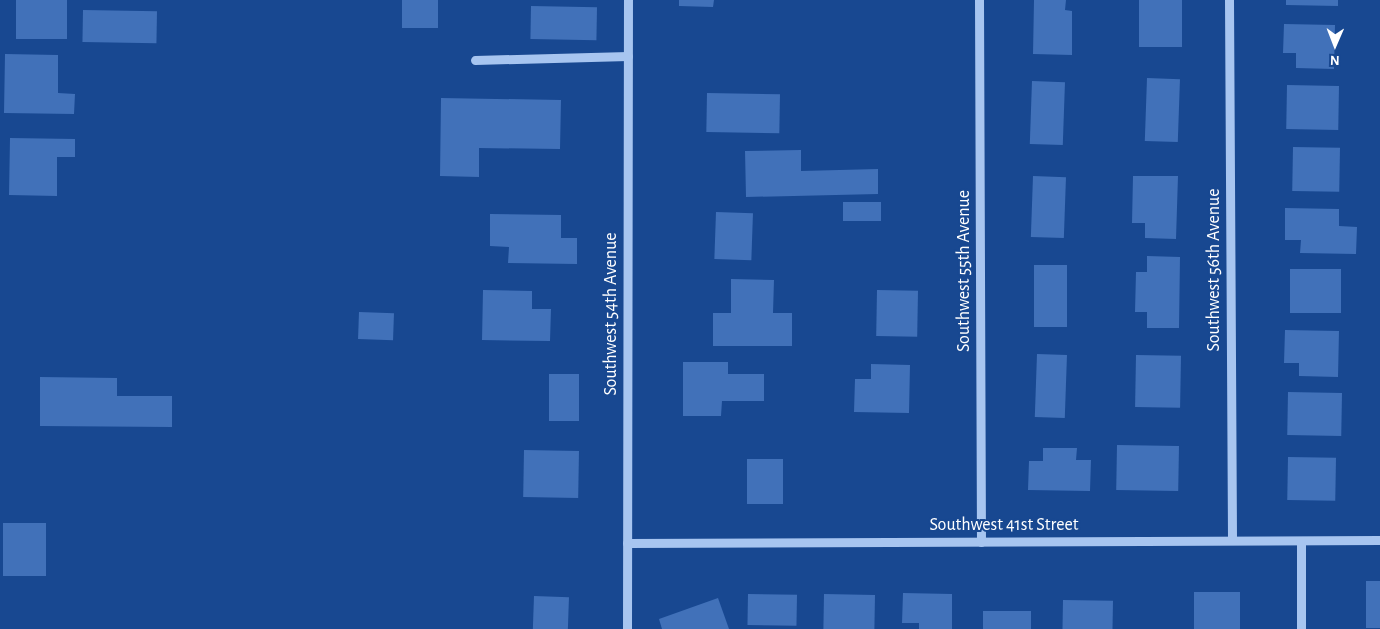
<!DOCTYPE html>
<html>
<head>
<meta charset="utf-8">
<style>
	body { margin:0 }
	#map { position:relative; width:1380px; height:629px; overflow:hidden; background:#184891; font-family:"Alegreya Sans",sans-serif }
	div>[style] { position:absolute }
	.building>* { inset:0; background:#4171b9; transform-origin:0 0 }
	.minor>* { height:9px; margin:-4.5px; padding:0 4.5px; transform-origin:4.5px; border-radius:4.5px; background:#a7c5f0 }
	span { translate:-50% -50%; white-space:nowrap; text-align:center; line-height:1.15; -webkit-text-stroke:4px #184891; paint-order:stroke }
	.street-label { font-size:18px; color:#fff }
	.north { position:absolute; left:1310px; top:20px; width:50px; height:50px; -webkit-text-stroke:4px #184891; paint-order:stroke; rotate:181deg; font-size:14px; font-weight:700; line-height:20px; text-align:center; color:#fff }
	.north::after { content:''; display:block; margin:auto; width:18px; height:22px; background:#fff; clip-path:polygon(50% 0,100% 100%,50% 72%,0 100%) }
</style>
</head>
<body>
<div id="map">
	<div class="building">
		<div style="left:16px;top:0;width:51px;height:39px"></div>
		<div style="left:402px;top:0;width:36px;height:28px"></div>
		<div style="clip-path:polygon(679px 0,714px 0,713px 7px,679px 6px)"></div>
		<div style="clip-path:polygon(1034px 0,1066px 0,1065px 10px,1072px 11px,1072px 55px,1033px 54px)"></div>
		<div style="left:1139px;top:0;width:43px;height:47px"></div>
		<div style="clip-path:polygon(1286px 0,1338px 0,1338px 6px,1286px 5px)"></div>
		<div style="left:531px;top:6px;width:66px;height:33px;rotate:1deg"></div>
		<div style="left:83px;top:10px;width:74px;height:32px;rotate:1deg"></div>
		<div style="clip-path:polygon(1284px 24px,1335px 25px,1334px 69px,1296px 68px,1296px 53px,1283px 53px)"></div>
		<div style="clip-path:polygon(5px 54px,58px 55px,58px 93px,75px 94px,74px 114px,4px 113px)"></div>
		<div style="left:1147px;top:78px;width:33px;height:63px;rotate:2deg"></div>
		<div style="left:1032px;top:81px;width:33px;height:63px;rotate:2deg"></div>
		<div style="left:1287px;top:85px;width:52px;height:44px;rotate:1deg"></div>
		<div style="left:707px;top:93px;width:73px;height:39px;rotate:1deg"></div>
		<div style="clip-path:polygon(441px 98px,561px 100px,560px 149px,479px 148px,479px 177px,440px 176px)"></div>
		<div style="clip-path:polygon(10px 138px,75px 139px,75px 157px,57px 157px,57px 196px,9px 195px)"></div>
		<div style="left:1293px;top:147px;width:47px;height:44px;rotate:1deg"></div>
		<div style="clip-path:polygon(801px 150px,801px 171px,878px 169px,878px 194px,746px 197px,745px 151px)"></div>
		<div style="left:1033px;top:176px;width:33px;height:61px;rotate:2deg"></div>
		<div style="clip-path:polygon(1133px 176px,1178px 176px,1176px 239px,1145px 238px,1145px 223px,1132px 223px)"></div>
		<div style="left:843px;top:202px;width:38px;height:19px"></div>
		<div style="clip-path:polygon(1285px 208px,1339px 209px,1339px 226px,1357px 227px,1356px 254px,1300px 253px,1301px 240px,1285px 240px)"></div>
		<div style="left:716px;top:212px;width:37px;height:47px;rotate:2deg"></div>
		<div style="clip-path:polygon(490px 214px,561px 215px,561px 238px,577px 238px,577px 264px,508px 263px,509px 247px,490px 246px)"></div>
		<div style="clip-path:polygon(1147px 256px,1180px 257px,1179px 328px,1147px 328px,1147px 312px,1135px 312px,1136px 272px,1147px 272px)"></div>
		<div style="left:1034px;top:265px;width:33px;height:62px"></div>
		<div style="left:1290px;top:269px;width:51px;height:44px"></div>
		<div style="clip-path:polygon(731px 279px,774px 280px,773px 313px,792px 313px,792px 346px,713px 346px,713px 313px,731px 313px)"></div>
		<div style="clip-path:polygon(483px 290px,532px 291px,532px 309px,551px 309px,550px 341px,482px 340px)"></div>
		<div style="left:877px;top:290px;width:41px;height:46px;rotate:1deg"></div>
		<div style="left:359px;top:312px;width:35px;height:27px;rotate:2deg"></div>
		<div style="clip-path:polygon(1285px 330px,1339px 331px,1338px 377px,1299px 376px,1299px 363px,1284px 363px)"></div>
		<div style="left:1037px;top:354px;width:30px;height:63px;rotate:2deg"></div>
		<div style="left:1136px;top:355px;width:45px;height:52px;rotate:1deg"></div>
		<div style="clip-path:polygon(683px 362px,728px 362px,728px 374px,764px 374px,764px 401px,722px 401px,721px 416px,683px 416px)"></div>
		<div style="clip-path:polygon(871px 364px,910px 365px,909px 413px,854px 412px,855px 379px,871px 379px)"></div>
		<div style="left:549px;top:374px;width:30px;height:47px"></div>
		<div style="clip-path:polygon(40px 377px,117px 378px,117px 396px,172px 396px,172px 427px,40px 426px)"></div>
		<div style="left:1288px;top:392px;width:54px;height:43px;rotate:1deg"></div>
		<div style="left:1117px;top:445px;width:62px;height:45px;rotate:1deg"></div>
		<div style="clip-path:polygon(1043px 448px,1077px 448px,1076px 460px,1091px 460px,1090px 491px,1028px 490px,1029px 461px,1043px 461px)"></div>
		<div style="left:524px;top:450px;width:55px;height:47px;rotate:1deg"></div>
		<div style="left:1288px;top:457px;width:48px;height:43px;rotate:1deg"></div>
		<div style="left:747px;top:459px;width:36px;height:45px"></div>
		<div style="left:3px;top:523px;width:43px;height:53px"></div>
		<div style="left:1366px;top:581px;width:14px;height:47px"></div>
		<div style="left:1194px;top:592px;width:46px;height:37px"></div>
		<div style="clip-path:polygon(903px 593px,952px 594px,952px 629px,919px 629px,919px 623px,902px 623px)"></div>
		<div style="left:748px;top:594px;width:49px;height:31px;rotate:1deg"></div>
		<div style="left:824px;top:594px;width:51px;height:35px;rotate:1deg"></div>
		<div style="left:534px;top:596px;width:35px;height:33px;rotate:2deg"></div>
		<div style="clip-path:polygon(718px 598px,729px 629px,662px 629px,659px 619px)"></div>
		<div style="left:1063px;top:600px;width:50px;height:29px;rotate:1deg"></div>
		<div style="left:983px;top:611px;width:48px;height:18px"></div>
	</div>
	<div class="minor">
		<div style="left:979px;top:0;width:542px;rotate:89.79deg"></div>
		<div style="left:1229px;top:0;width:540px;rotate:89.68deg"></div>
		<div style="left:475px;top:60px;width:153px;rotate:-1.5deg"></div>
		<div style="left:1301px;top:541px;width:88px;rotate:90deg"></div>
		<div style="left:627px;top:543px;width:753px;rotate:-0.23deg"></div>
		<div style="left:627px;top:629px;width:629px;rotate:-89.91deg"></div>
	</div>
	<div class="street-label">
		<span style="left:1214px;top:270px;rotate:-90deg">Southwest 56th Avenue</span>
		<span style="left:964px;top:271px;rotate:-90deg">Southwest 55th Avenue</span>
		<span style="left:611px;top:314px;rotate:-90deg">Southwest 54th Avenue</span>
		<span style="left:1004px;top:525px">Southwest 41st Street</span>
	</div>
	<div class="north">N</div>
</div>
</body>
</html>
